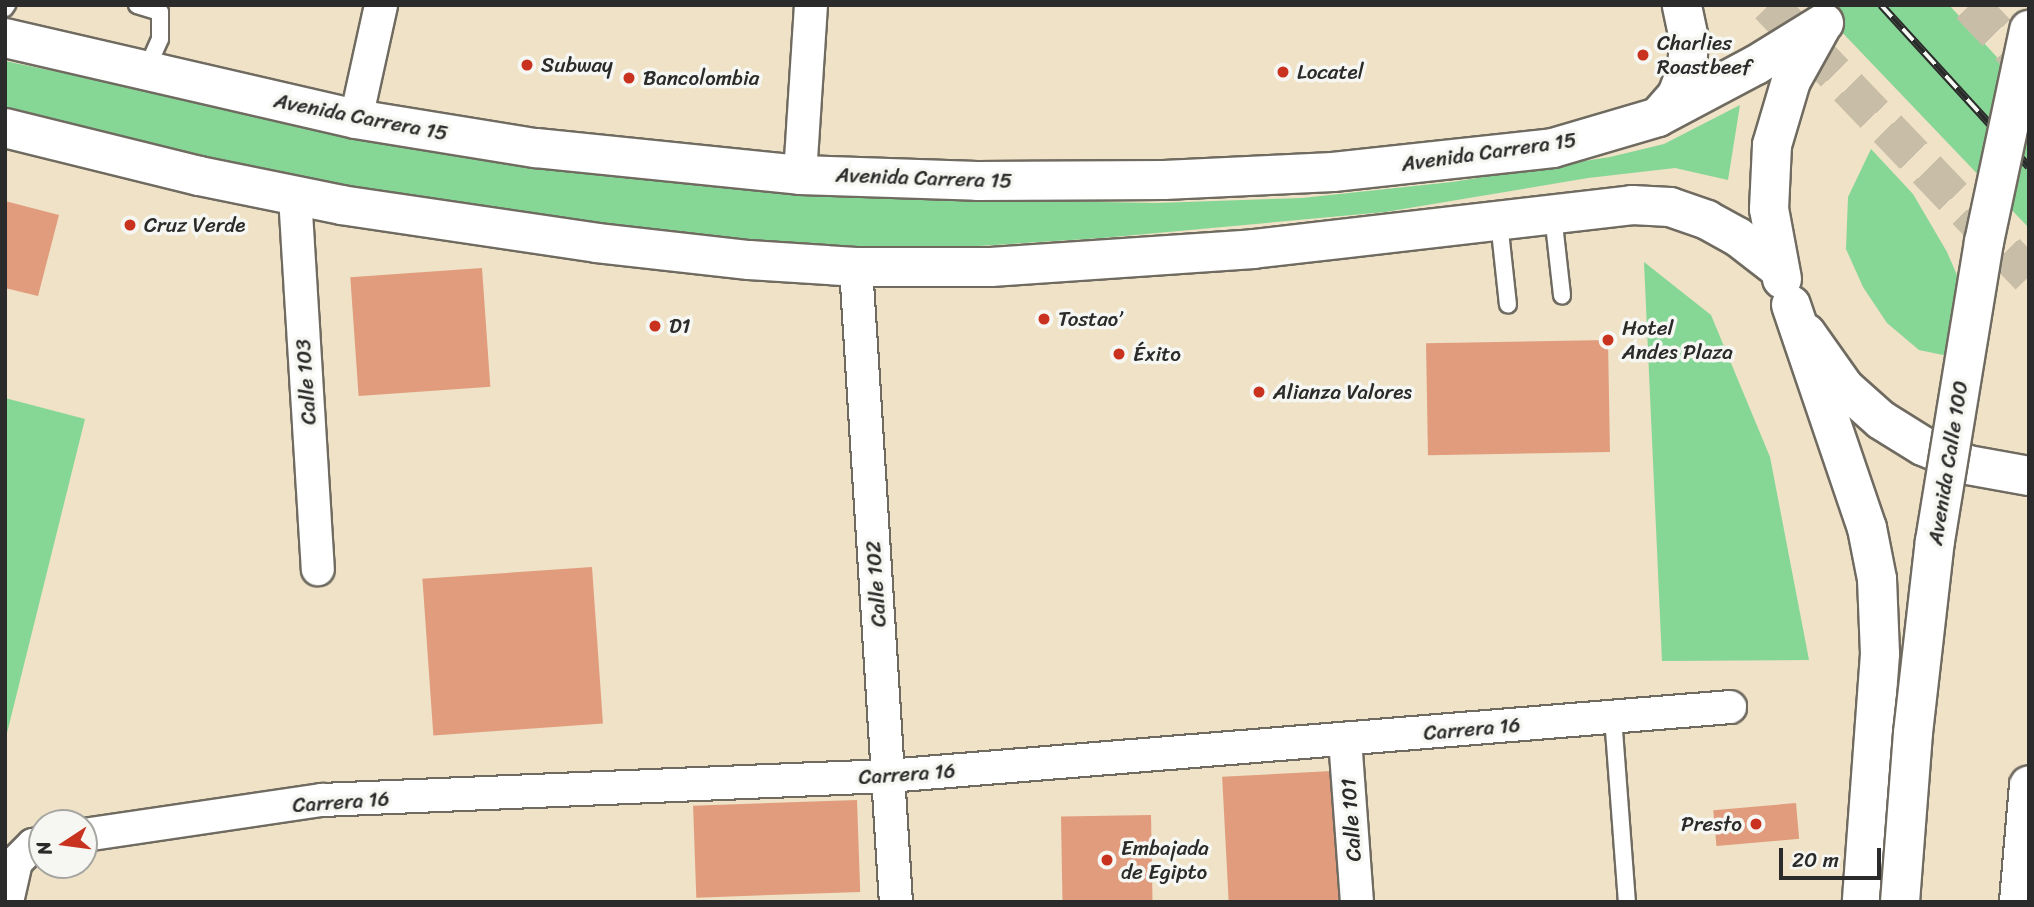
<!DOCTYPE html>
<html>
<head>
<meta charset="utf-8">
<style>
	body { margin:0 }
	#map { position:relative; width:2034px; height:907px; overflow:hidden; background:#efe2c6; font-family:Sriracha,sans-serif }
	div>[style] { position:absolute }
	.green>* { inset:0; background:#86d696 }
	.building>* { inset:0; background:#e09c7d; transform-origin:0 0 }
	.primary-tunnel>* { height:38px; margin-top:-19px; transform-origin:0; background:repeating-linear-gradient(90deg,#c8bda7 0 38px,transparent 0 57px) }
	.roads { filter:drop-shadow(2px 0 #706b61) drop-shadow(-2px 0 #706b61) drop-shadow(0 2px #706b61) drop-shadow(0 -2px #706b61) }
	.lane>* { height:16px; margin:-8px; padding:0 8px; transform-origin:8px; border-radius:8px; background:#fff }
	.street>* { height:32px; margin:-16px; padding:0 16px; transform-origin:16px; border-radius:16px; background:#fff }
	.secondary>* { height:38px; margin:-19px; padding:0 19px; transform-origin:19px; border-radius:19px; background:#fff }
	.primary>* { height:38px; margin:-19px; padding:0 19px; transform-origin:19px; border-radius:19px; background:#fff }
	.rail>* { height:8px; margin-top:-4px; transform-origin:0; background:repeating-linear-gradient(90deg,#f6f6f2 0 16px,#2b2b2b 0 32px); box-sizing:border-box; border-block:2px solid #2b2b2b }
	.bridges { filter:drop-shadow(2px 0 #706b61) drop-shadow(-2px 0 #706b61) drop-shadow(0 2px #706b61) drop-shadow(0 -2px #706b61) }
	.primary-bridge>* { height:38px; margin:-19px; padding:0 19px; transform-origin:19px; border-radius:19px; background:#fff }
	.dots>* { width:19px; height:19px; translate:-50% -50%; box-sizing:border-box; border:4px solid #f6f6f2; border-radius:50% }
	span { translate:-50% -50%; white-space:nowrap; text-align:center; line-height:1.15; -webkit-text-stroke:7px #f6f6f2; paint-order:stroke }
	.poi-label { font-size:21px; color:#2b2b2b }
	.left { translate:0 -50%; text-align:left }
	.right { translate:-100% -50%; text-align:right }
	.street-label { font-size:21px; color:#2b2b2b }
	.frame { position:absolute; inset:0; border:7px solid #2b2b2b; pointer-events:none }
	.north { position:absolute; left:28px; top:809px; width:70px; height:70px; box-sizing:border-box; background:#f6f6f2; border:2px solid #a5a5a2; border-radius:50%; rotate:257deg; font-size:19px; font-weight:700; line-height:28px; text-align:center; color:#2b2b2b }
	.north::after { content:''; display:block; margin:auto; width:24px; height:32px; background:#c8321e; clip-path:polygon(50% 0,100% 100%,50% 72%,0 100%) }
	.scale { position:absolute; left:1779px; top:848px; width:102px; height:32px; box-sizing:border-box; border:4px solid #2b2b2b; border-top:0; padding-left:9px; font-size:21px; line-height:24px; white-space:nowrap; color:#2b2b2b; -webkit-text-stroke:5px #f6f6f2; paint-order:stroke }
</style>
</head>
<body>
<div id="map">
	<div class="green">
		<div style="clip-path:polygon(1816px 5px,1949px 5px,2029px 92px,2029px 228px)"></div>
		<div style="clip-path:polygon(5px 61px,223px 106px,377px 142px,598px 175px,930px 199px,1156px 203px,1302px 198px,1452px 182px,1610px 157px,1664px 144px,1740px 105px,1728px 180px,1675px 168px,1588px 178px,1385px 212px,1102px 238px,885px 252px,493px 215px,318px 184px,5px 107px)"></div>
		<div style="clip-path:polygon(1871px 149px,1913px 194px,1947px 252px,1972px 310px,1948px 356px,1919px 350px,1887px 323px,1863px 287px,1846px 249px,1848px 197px)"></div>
		<div style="clip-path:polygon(1644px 262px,1711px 315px,1770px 457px,1809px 660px,1662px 661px)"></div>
		<div style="clip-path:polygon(5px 398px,85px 419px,5px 741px)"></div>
	</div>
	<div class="building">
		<div style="clip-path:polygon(5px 201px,59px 215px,38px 296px,5px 288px)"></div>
		<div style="left:482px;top:268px;width:119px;height:132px;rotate:86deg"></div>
		<div style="left:1608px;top:340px;width:112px;height:182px;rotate:89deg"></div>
		<div style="left:592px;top:567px;width:157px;height:170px;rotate:86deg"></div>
		<div style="left:1332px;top:771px;width:131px;height:110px;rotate:87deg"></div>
		<div style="left:857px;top:800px;width:92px;height:164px;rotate:88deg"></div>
		<div style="left:1796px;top:803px;width:36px;height:83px;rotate:85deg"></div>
		<div style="left:1151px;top:815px;width:87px;height:90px;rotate:89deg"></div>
	</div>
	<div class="primary-tunnel">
		<div style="left:1769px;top:5px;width:376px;rotate:46.2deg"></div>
		<div style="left:1970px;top:5px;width:86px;rotate:46.4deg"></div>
	</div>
	<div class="roads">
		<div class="lane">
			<div style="left:137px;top:5px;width:24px;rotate:17deg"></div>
			<div style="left:160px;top:12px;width:27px;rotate:90deg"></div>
			<div style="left:160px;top:39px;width:35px;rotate:114deg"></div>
			<div style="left:5px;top:8px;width:4px;rotate:-56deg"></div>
			<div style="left:1553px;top:215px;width:81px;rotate:83.6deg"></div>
			<div style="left:1499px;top:222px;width:83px;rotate:83.8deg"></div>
			<div style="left:1613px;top:717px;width:186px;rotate:85.7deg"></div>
		</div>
		<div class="street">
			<div style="left:356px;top:119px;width:117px;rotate:-77.6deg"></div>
			<div style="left:800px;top:175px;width:170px;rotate:-86.3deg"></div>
			<div style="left:295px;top:196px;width:374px;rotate:86.5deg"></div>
			<div style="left:856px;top:267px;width:636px;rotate:86.4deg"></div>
			<div style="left:1345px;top:739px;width:163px;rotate:85.8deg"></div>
			<div style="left:84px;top:835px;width:241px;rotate:-8.4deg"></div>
			<div style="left:322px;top:800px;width:567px;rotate:-2.43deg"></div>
			<div style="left:888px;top:776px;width:845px;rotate:-4.68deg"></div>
			<div style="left:7px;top:902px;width:41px;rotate:-77.3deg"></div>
			<div style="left:16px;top:862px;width:24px;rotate:-45deg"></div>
			<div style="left:33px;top:845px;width:9px;rotate:-13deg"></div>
		</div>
		<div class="secondary">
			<div style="left:5px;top:38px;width:360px;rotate:13deg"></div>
			<div style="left:356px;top:119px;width:182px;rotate:9.2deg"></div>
			<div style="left:536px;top:148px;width:265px;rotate:5.8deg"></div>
			<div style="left:800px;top:175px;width:177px;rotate:1.9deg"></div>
			<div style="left:977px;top:181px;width:187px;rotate:-0.3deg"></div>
			<div style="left:1164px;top:180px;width:169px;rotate:-2.7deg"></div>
			<div style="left:1333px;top:172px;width:221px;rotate:-6.2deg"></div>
			<div style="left:1553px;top:148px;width:109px;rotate:-16.4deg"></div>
			<div style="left:1658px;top:117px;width:111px;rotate:-28deg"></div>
			<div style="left:1756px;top:65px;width:80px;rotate:-31.7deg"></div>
			<div style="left:5px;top:128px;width:200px;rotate:13.9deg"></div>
			<div style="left:199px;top:176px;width:145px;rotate:11.5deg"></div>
			<div style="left:341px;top:205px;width:259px;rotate:8.4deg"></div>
			<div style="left:597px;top:243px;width:153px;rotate:6.4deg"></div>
			<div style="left:749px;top:260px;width:107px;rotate:3.7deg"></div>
			<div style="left:856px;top:267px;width:135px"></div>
			<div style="left:991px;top:267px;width:263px;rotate:-3.9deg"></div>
			<div style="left:1253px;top:249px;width:382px;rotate:-6.6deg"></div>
			<div style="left:1632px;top:205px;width:38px;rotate:3deg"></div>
			<div style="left:1670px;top:207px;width:39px;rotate:19deg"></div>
			<div style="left:1707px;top:220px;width:35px;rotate:29deg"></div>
			<div style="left:1738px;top:237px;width:51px;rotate:37.8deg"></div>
			<div style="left:1782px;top:279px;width:71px;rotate:-100.5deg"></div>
			<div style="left:1769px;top:209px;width:64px;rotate:-87.3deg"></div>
			<div style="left:1772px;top:145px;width:67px;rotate:-73.5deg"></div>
			<div style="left:1791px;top:81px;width:60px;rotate:-60.9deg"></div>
			<div style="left:1806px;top:333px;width:67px;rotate:54.7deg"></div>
			<div style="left:1845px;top:388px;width:48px;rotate:41.6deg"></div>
			<div style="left:1881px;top:420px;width:49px;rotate:31.8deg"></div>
			<div style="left:1923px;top:446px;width:49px;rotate:22.9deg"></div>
			<div style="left:1968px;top:465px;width:62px;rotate:10.2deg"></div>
		</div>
		<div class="primary">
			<div style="left:1658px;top:117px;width:29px;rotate:-49deg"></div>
			<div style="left:1677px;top:95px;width:28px;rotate:-69deg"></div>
			<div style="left:1687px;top:69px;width:30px;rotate:-86deg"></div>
			<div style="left:1689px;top:39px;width:35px;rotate:-102deg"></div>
			<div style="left:1791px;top:305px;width:236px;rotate:71.2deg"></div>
			<div style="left:1867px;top:528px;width:52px;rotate:78.9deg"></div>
			<div style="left:1877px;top:579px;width:75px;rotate:87.7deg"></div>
			<div style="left:1880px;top:654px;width:249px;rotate:94.2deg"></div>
			<div style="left:2019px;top:902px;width:117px;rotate:-85.1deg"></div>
		</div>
	</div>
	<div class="rail">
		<div style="left:1881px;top:5px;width:219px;rotate:47.6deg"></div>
	</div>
	<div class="bridges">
		<div class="primary-bridge">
			<div style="left:1900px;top:902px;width:169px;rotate:-85.6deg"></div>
			<div style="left:1913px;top:733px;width:193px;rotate:-83.5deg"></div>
			<div style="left:1935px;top:541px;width:303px;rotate:-80.7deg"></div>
			<div style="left:1984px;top:242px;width:217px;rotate:-78deg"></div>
		</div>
	</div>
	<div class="dots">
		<div style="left:1643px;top:55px;background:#c8321e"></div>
		<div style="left:527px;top:65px;background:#c8321e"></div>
		<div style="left:1283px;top:72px;background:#c8321e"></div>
		<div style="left:629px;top:78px;background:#c8321e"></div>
		<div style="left:130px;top:225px;background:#c8321e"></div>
		<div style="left:1044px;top:319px;background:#c8321e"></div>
		<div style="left:655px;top:326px;background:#c8321e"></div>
		<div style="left:1608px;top:340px;background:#c8321e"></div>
		<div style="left:1119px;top:354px;background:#c8321e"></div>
		<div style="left:1259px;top:392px;background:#c8321e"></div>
		<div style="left:1756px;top:824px;background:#c8321e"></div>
		<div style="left:1107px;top:860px;background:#c8321e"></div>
	</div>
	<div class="poi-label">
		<span class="left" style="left:1657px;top:55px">Charlies<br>Roastbeef</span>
		<span class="left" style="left:541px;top:65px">Subway</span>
		<span class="left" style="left:1297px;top:72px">Locatel</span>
		<span class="left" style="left:643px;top:78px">Bancolombia</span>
		<span class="left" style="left:144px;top:225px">Cruz Verde</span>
		<span class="left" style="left:1058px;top:319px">Tostao’</span>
		<span class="left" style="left:669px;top:326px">D1</span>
		<span class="left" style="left:1622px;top:340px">Hotel<br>Andes Plaza</span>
		<span class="left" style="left:1133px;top:354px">Éxito</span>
		<span class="left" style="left:1273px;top:392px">Alianza Valores</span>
		<span class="right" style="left:1742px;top:824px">Presto</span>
		<span class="left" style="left:1121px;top:860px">Embajada<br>de Egipto</span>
	</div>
	<div class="street-label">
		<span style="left:361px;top:117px;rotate:11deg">Avenida Carrera 15</span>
		<span style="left:1489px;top:152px;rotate:-8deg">Avenida Carrera 15</span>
		<span style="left:924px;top:178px;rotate:2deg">Avenida Carrera 15</span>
		<span style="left:306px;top:382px;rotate:-94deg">Calle 103</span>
		<span style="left:1948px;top:463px;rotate:-81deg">Avenida Calle 100</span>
		<span style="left:876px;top:584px;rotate:-94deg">Calle 102</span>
		<span style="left:1472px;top:729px;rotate:-5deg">Carrera 16</span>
		<span style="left:907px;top:774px;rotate:-4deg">Carrera 16</span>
		<span style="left:341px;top:802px;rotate:-4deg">Carrera 16</span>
		<span style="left:1351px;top:820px;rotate:-94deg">Calle 101</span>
	</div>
	<div class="frame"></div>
	<div class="north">N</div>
	<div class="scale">20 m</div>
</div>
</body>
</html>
